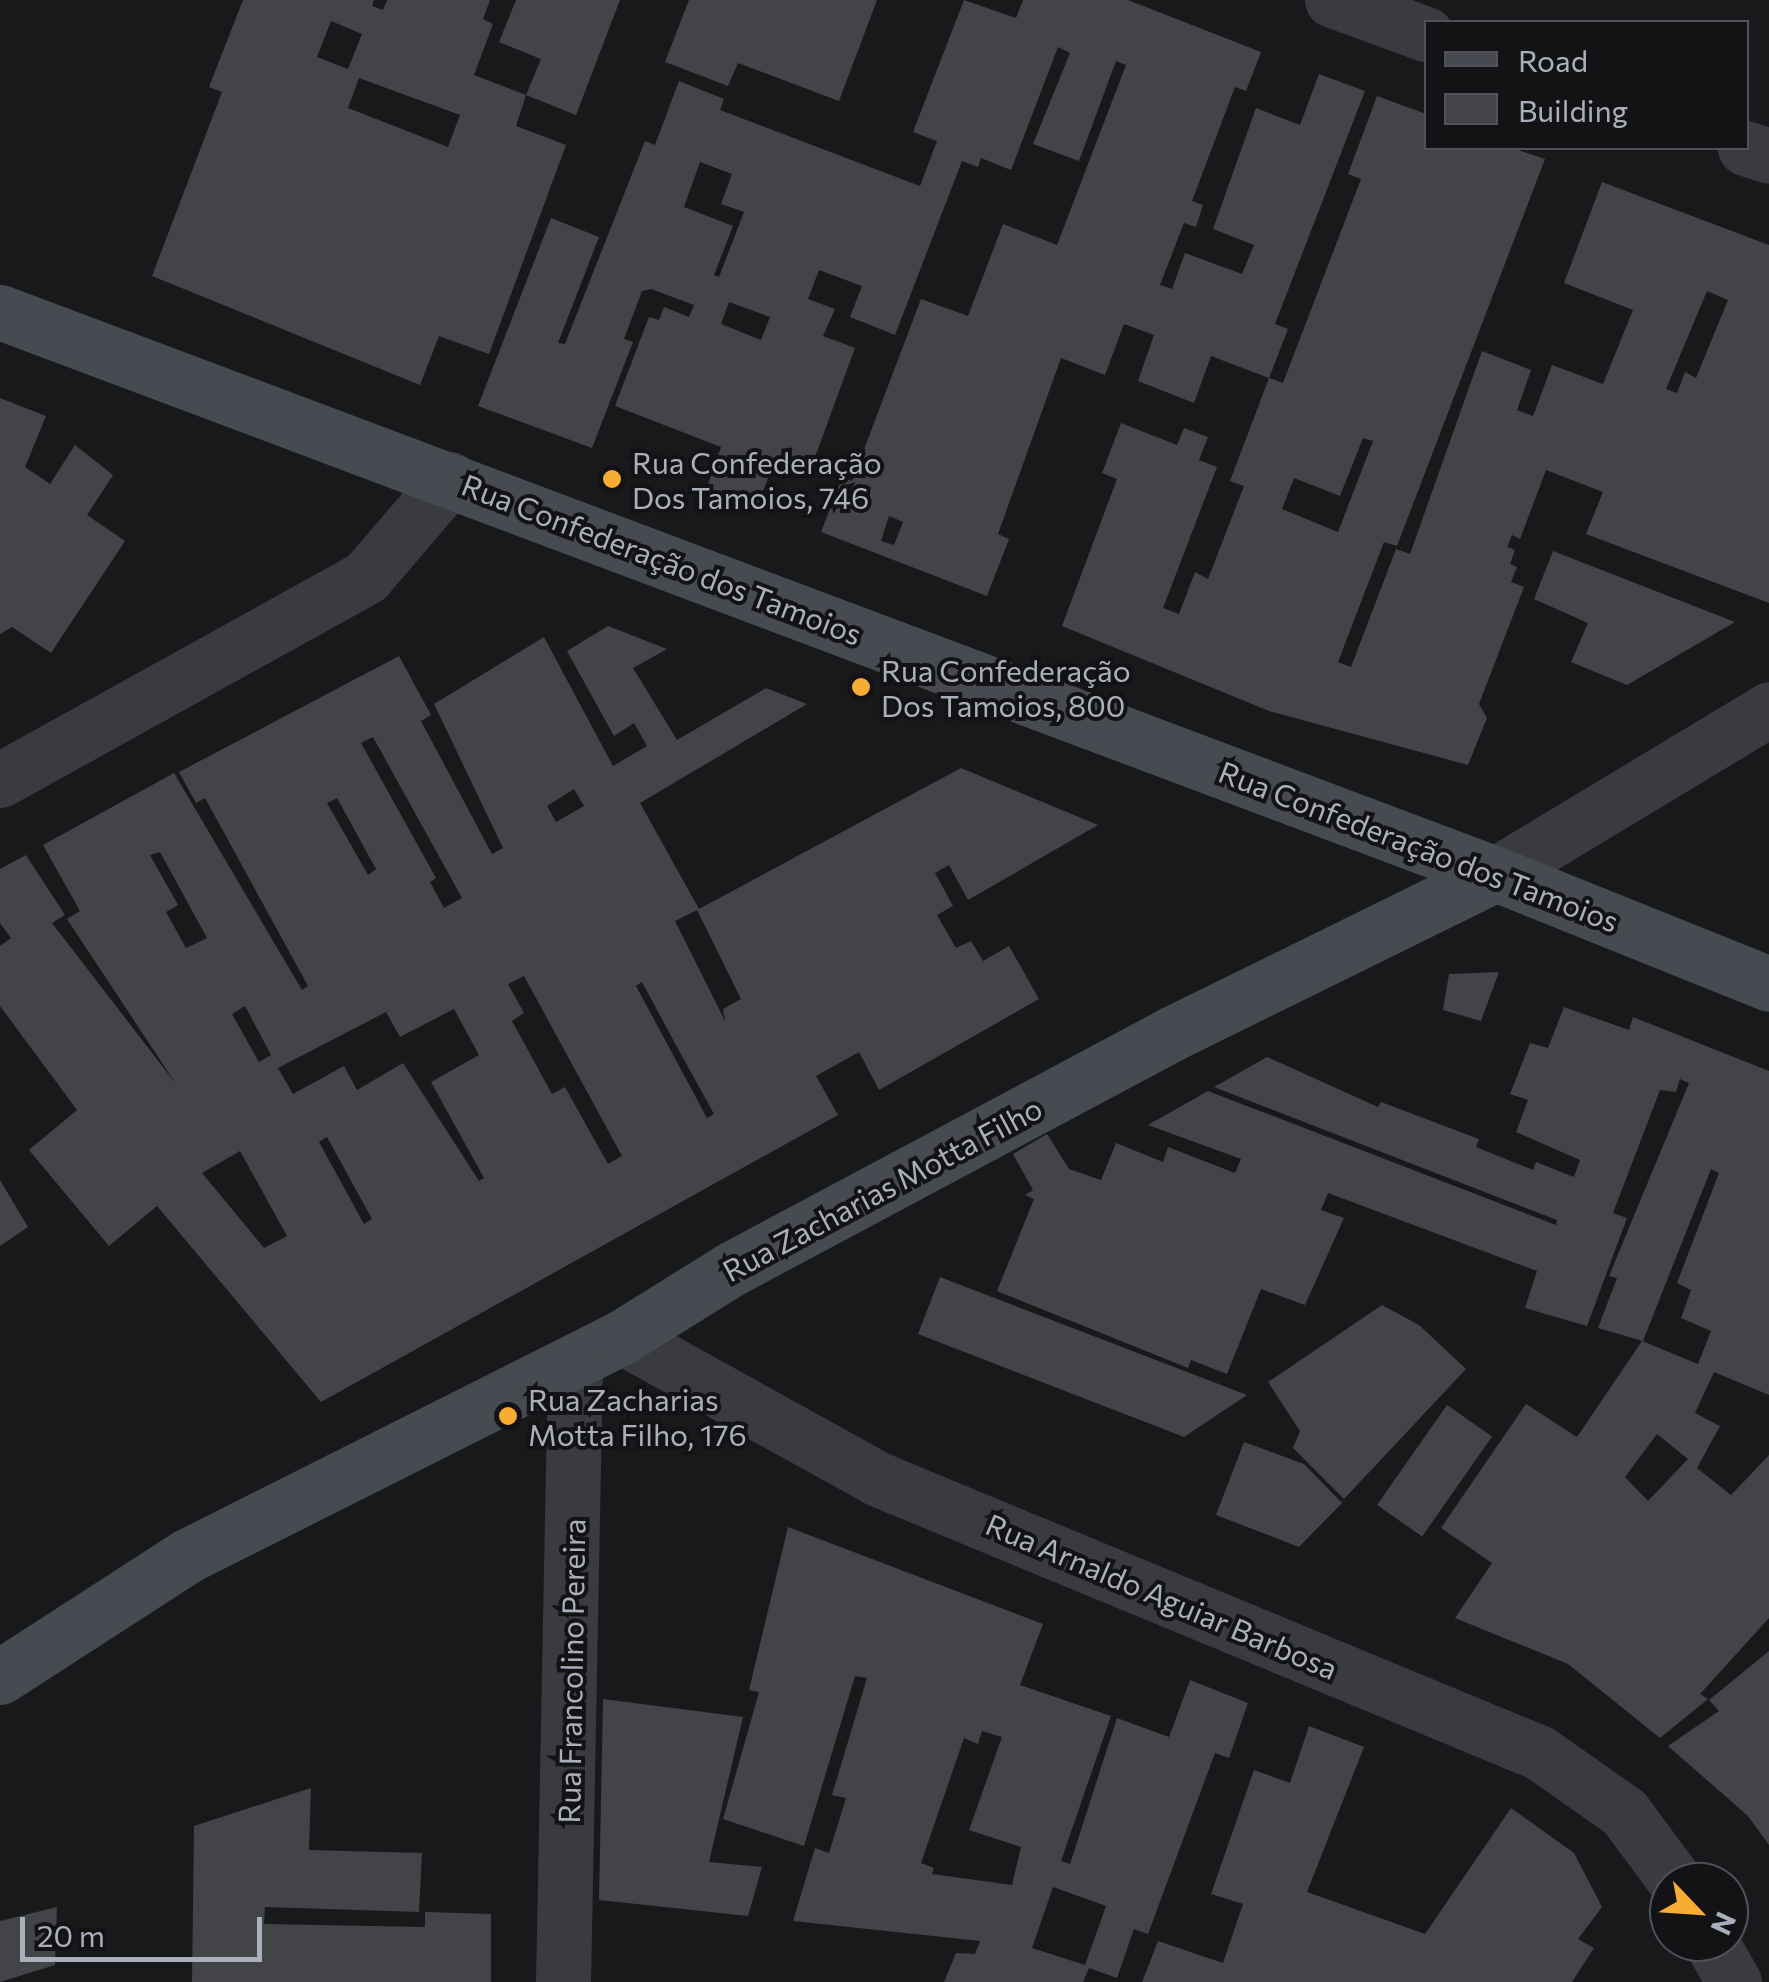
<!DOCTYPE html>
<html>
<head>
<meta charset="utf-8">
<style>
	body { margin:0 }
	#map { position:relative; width:1769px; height:1982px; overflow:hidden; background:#18191b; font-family:Commissioner,sans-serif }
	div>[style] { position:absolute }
	.building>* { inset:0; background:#424448; transform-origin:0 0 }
	.street>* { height:55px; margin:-27.5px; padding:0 27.5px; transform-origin:27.5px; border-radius:27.5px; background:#393b40 }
	.secondary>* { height:55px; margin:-27.5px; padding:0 27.5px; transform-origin:27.5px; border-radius:27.5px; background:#474a50 }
	.dots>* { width:28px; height:28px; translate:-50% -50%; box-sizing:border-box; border:5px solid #131316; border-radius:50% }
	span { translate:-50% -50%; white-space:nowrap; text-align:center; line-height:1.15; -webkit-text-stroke:8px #131316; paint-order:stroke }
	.poi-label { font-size:30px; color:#aab0bb }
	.left { translate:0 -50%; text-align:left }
	.street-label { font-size:30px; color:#aab0bb }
	.legend { position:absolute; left:1424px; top:20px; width:325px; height:130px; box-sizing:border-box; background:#131316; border:2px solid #4f5258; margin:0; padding:12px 18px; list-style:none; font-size:30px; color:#aab0bb }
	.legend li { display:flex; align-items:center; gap:20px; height:50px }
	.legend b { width:50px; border:2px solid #4f5258 }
	.north { position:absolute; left:1649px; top:1862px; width:100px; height:100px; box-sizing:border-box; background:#131316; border:2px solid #4f5258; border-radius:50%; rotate:115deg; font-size:28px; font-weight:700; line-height:40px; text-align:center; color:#aab0bb }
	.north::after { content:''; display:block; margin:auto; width:35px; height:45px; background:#f7ac34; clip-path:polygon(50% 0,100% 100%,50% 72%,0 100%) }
	.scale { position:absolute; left:20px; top:1917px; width:242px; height:45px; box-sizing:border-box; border:5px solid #aab0bb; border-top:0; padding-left:12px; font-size:30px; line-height:35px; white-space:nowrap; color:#aab0bb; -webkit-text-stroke:8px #131316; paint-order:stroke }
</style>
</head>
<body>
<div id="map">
	<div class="building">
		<div style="clip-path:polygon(evenodd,243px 0,374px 0,372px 6px,383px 10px,387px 0,490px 0,483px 19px,493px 24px,474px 75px,526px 95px,516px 126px,566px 145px,489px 354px,439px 336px,420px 385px,152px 276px,222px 92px,209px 87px,243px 0,331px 21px,362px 34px,348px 69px,317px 57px,331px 21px,243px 0,359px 78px,460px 115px,448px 147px,348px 108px,359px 78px)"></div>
		<div style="clip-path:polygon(516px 0,620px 0,576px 115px,526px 95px,541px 59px,499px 42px)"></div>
		<div style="clip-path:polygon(689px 0,877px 0,839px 101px,738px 63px,728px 86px,665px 62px)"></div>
		<div style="clip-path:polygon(evenodd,964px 0,1016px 18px,1023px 0,1128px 0,1261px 52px,1246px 91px,1235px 87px,1192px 201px,1203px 205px,1196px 227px,1184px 223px,1160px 285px,1172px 289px,1185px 253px,1242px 274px,1254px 245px,1213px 229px,1256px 108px,1300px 125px,1319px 74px,1365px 91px,1275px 324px,1288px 329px,1269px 378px,1283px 383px,1361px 179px,1348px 174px,1377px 96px,1426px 114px,1426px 148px,1512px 148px,1545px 159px,1397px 546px,1384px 542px,1338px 662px,1351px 667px,1396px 549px,1410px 554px,1482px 351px,1531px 370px,1517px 410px,1533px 416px,1552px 365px,1603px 384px,1633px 310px,1564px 283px,1602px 182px,1769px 245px,1769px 603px,1586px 534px,1603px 492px,1546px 470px,1520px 539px,1512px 535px,1507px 547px,1515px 550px,1510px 564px,1517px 567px,1511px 582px,1524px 587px,1479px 704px,1487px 718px,1468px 765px,1269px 711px,1062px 626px,1117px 479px,1102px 473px,1121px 423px,1177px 445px,1184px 428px,1208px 437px,1199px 460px,1217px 467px,1163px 608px,1179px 614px,1195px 572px,1208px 579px,1244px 486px,1230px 481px,1269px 378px,1211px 356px,1194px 403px,1138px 381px,1154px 335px,1124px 324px,1105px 375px,1061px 358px,998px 534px,1009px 539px,987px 596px,821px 532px,842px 478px,852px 481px,921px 299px,968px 316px,1003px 224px,1057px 245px,1126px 65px,1116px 61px,1079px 161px,1033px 144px,1070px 53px,1058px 47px,1011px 170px,981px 158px,978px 167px,962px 161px,895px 335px,850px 317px,862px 286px,819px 270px,808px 299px,835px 309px,823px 336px,855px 348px,811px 468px,777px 455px,756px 509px,706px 490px,721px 447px,615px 406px,649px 317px,659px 320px,664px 307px,689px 317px,694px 305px,651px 289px,642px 291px,624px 339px,633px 342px,592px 448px,478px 406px,551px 218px,599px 237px,558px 343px,565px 344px,645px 141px,655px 145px,679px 81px,724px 99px,720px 110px,920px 186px,937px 141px,913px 132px,964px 0,700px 162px,732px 174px,721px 204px,744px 212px,719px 277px,714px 275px,733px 226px,684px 207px,700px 162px,964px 0,1707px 291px,1728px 300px,1696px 378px,1685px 372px,1677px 393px,1666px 389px,1707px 291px,964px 0,729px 302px,770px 317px,761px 340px,721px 324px,729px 302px,964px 0,1363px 438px,1373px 441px,1338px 532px,1282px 509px,1294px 478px,1340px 496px,1363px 438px,964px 0,889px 516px,903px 522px,894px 545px,881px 541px,889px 516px)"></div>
		<div style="clip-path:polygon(0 398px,46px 416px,25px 467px,50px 484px,75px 445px,113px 475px,87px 515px,125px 541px,51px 653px,12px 627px,0 634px)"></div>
		<div style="clip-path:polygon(1553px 551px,1735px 622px,1627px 685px,1571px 662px,1588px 623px,1534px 599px)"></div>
		<div style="clip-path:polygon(evenodd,608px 626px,667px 649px,633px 668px,677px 740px,766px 688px,807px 704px,640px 803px,699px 909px,675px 921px,725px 1021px,723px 1009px,741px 999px,697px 910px,961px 768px,1098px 825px,968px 900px,949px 865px,935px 873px,953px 906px,937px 915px,956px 948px,971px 941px,983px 961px,1009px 946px,1039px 999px,879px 1090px,859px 1052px,816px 1076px,838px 1115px,321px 1402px,157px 1206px,109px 1246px,29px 1150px,77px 1110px,0 1006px,0 946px,11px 938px,0 923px,0 869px,26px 855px,65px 915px,52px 923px,176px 1084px,67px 919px,80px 911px,43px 845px,174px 773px,302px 990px,308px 986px,205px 798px,196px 803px,179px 772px,399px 656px,431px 715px,421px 721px,492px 854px,503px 848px,434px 704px,544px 637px,613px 766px,647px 746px,634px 723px,614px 736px,567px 651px,608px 626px,373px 737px,462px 898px,444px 908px,430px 882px,436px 878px,361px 743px,373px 737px,608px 626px,574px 789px,584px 806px,556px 822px,547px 806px,574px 789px,608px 626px,337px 798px,376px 869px,368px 875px,327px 803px,337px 798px,608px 626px,160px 852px,207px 938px,186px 948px,166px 912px,178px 905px,150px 855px,160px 852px,608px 626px,524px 976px,622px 1156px,608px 1164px,565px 1087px,552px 1094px,512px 1021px,524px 1013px,508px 984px,524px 976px,608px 626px,642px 982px,677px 1047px,714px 1114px,707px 1118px,636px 986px,642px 982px,608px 626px,245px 1006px,271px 1055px,259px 1062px,232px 1014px,245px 1006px,608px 626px,454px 1009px,479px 1055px,431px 1082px,484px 1178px,479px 1181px,403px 1063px,357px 1090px,344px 1066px,293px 1094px,278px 1068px,386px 1012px,400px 1037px,454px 1009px,608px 626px,327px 1137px,372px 1219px,364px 1224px,319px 1142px,327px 1137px,608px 626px,240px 1151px,287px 1236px,264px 1248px,202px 1173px,240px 1151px)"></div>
		<div style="clip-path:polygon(1499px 972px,1481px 1021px,1443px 1010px,1449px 974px)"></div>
		<div style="clip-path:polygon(evenodd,1564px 1007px,1629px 1030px,1633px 1017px,1769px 1071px,1769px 1395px,1714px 1372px,1695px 1413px,1720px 1426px,1697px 1468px,1731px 1495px,1769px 1455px,1769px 1618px,1700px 1694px,1708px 1699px,1660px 1738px,1568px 1664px,1455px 1618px,1492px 1563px,1441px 1528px,1526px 1404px,1577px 1437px,1642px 1341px,1698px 1364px,1711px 1331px,1681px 1318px,1691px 1290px,1677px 1283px,1719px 1173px,1711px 1169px,1643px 1341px,1598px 1328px,1617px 1278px,1609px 1276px,1689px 1083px,1680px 1079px,1676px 1092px,1660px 1090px,1613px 1213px,1627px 1218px,1587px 1326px,1525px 1308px,1537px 1271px,1328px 1193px,1321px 1210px,1344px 1218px,1305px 1305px,1261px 1289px,1227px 1374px,1191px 1360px,1188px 1368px,997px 1291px,1034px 1199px,1025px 1195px,1033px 1190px,1013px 1154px,1047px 1134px,1069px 1169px,1101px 1180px,1116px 1143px,1163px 1162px,1168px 1147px,1235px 1173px,1241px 1159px,1148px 1125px,1208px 1091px,1556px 1225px,1557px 1220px,1214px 1087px,1267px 1057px,1378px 1107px,1381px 1102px,1479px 1139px,1476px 1147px,1533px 1170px,1536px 1162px,1574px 1177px,1580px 1160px,1516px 1132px,1528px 1100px,1510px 1094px,1530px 1043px,1548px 1048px,1564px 1007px,1657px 1434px,1688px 1459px,1648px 1501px,1625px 1477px,1657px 1434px)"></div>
		<div style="clip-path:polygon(0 1180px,28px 1227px,0 1246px)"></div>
		<div style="clip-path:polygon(940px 1277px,1247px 1395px,1184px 1437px,918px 1334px)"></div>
		<div style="clip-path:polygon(1382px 1305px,1419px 1325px,1466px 1369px,1344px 1499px,1293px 1448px,1300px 1431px,1268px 1382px)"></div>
		<div style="left:1447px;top:1405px;width:55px;height:122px;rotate:35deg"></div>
		<div style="clip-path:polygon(1244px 1442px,1304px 1464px,1342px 1503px,1299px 1547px,1216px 1515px)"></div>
		<div style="clip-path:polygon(evenodd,788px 1527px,1043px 1624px,1020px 1685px,1111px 1716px,1061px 1861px,1070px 1864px,1117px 1718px,1169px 1737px,1190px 1680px,1248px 1703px,1229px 1758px,1215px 1753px,1148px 1934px,1134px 1929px,1117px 1978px,1089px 1968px,1083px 1982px,944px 1982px,956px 1953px,975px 1954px,980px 1941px,793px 1921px,815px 1848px,829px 1853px,846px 1798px,832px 1795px,867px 1678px,855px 1676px,804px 1846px,723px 1819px,759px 1692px,749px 1690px,788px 1527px,982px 1731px,1002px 1737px,969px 1830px,1021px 1847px,1012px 1885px,932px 1874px,934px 1868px,921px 1863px,964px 1738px,978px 1744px,982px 1731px,788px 1527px,1053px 1887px,1106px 1906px,1085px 1965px,1032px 1948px,1053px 1887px)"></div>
		<div style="clip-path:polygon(1769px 1651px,1769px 1845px,1748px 1816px,1668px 1746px,1719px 1711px,1709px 1700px)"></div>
		<div style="clip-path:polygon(603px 1699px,743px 1717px,709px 1862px,762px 1867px,748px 1916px,599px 1900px)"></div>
		<div style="clip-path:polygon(1309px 1726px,1364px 1747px,1307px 1892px,1425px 1934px,1511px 1808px,1574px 1853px,1602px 1907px,1578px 1939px,1594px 1948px,1572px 1982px,1142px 1982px,1158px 1941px,1223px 1963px,1243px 1904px,1211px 1894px,1254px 1770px,1290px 1783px)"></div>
		<div style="clip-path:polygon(311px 1788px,309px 1850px,422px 1853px,419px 1912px,265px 1907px,264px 1924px,425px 1927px,425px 1912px,491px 1914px,491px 1982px,192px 1982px,194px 1826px)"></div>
		<div style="clip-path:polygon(57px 1907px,55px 1965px,0 1982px,0 1921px)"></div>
	</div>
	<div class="street">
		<div style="left:1332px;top:0;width:100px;rotate:19.9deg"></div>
		<div style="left:1745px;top:148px;width:25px;rotate:18deg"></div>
		<div style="left:0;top:780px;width:419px;rotate:-29deg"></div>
		<div style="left:366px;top:577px;width:129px;rotate:-49.4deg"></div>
		<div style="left:1496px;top:874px;width:319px;rotate:-31.1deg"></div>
		<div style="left:622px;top:1337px;width:293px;rotate:29deg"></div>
		<div style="left:878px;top:1479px;width:716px;rotate:22.48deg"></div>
		<div style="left:1540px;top:1753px;width:103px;rotate:35.1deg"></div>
		<div style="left:1624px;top:1812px;width:87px;rotate:53.4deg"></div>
		<div style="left:1711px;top:1942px;width:46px;rotate:60.1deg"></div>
		<div style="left:563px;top:1982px;width:621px;rotate:-88.89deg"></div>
	</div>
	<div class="secondary">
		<div style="left:0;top:312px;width:1598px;rotate:20.59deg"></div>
		<div style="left:1496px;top:874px;width:294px;rotate:21.9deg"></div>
		<div style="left:0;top:1677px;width:223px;rotate:-32.9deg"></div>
		<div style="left:187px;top:1556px;width:487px;rotate:-26.7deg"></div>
		<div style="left:622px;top:1337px;width:131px;rotate:-31.9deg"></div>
		<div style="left:733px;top:1268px;width:497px;rotate:-28.1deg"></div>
		<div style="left:1171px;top:1034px;width:362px;rotate:-26.2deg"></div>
	</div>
	<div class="dots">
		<div style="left:612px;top:479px;background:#f7ac34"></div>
		<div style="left:861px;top:687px;background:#f7ac34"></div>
		<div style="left:508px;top:1416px;background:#f7ac34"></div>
	</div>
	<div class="poi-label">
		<span class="left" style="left:632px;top:479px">Rua Confederação<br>Dos Tamoios, 746</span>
		<span class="left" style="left:881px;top:687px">Rua Confederação<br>Dos Tamoios, 800</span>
		<span class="left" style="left:528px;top:1416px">Rua Zacharias<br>Motta Filho, 176</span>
	</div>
	<div class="street-label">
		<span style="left:662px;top:559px;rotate:21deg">Rua Confederação dos Tamoios</span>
		<span style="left:1419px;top:846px;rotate:21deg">Rua Confederação dos Tamoios</span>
		<span style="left:882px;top:1189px;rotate:-28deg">Rua Zacharias Motta Filho</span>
		<span style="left:1162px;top:1596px;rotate:23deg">Rua Arnaldo Aguiar Barbosa</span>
		<span style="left:571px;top:1671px;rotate:-89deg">Rua Francolino Pereira</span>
	</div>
	<ul class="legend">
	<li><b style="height:12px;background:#474a50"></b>Road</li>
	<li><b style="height:28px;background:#424448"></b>Building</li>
	</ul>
	<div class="north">N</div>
	<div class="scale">20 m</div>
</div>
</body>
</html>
